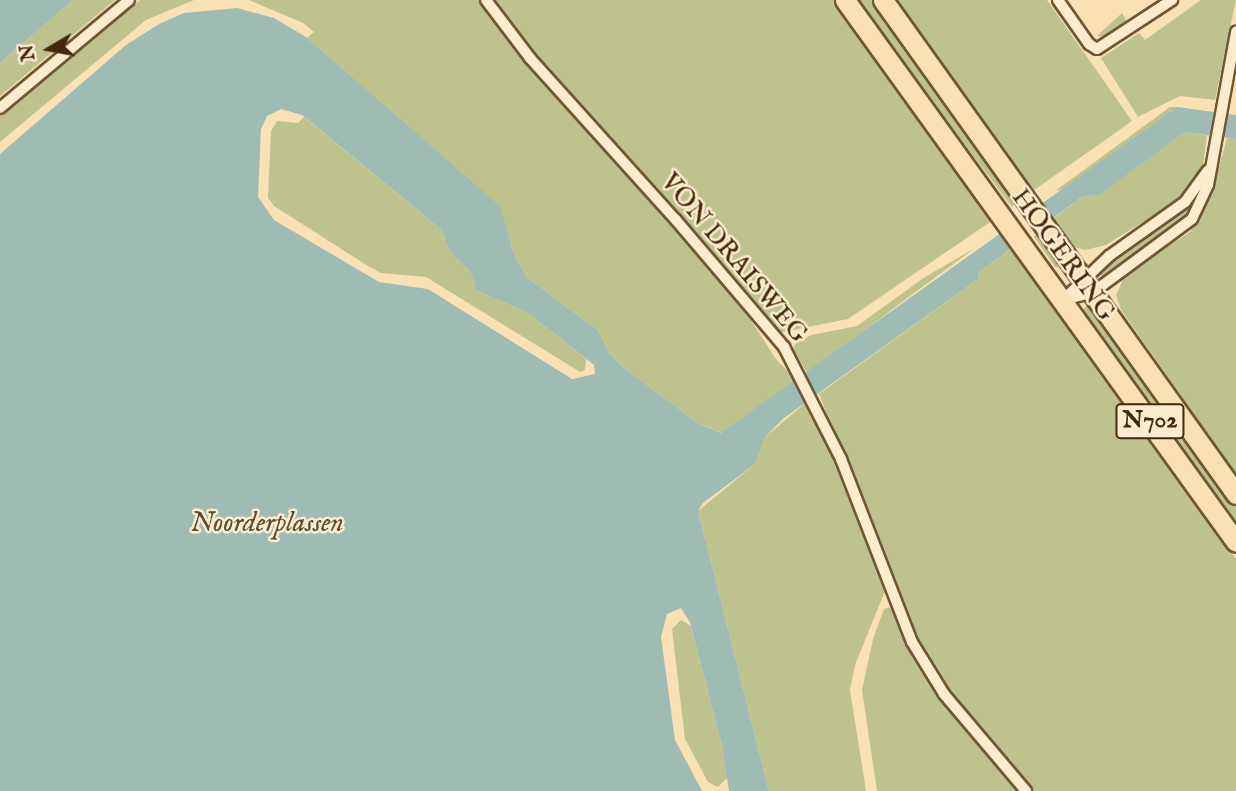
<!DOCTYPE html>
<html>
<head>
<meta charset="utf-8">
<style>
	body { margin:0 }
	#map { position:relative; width:1236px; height:791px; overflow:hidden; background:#fae1b4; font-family:"IM FELL English",serif }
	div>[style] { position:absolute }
	.green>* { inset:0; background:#bec38e }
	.water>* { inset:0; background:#9fbcb4 }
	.pier>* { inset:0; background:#fae1b4; transform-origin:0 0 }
	.roads { filter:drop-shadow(2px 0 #715636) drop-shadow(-2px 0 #715636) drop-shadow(0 2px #715636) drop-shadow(0 -2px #715636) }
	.street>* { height:10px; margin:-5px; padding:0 5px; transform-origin:5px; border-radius:5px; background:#fcecce }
	.highway>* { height:19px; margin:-9.5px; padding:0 9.5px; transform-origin:9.5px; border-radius:9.5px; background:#fae1b4 }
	span { translate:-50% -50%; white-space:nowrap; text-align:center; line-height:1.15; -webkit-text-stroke:5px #fcecce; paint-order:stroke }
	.shield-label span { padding:2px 5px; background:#fcecce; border:2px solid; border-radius:5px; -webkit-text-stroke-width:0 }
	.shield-label { font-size:24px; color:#43280c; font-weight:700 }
	.street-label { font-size:26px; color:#43280c }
	.water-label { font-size:28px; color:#5a4d36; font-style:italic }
	.north { position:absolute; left:14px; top:14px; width:70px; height:70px; -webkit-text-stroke:5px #fcecce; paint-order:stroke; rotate:260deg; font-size:19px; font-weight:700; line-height:28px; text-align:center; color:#43280c }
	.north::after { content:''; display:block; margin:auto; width:24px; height:32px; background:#43280c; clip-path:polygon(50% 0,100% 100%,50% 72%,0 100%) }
</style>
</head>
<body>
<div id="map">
	<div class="green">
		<div style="clip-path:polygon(73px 0,115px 0,0 96px,0 63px)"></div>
		<div style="clip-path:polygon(140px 0,194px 0,146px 20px,0 142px,0 114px)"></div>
		<div style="clip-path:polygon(249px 0,479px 0,557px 99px,733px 293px,776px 359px,796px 380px,722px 433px,699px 424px,623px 367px,610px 354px,598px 330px,527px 278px,513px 252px,499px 206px,307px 38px,314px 32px,303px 23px)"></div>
		<div style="clip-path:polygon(490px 0,840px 0,996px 218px,848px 319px,778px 333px,513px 33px)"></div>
		<div style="clip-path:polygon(855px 0,874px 0,1019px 201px,1012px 207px)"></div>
		<div style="clip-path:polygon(890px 0,1047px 0,1132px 121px,1030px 193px)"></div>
		<div style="clip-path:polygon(1201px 0,1236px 0,1215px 100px,1180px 96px,1138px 117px,1101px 58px,1139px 33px,1145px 40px)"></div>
		<div style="clip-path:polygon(1122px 13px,1127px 21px,1105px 37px,1097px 36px)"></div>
		<div style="clip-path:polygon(1170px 107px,1177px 107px,1064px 189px,1055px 191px)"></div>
		<div style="clip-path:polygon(304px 117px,442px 230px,449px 251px,471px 271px,476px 290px,528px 313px,586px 359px,585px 370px,580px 372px,426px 277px,381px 273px,368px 266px,274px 206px,268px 198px,271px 131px,277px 121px,298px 123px)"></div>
		<div style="clip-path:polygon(1185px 132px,1207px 135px,1203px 166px,1180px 199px,1106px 245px,1085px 250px,1070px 246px,1050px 221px,1083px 196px,1099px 194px)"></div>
		<div style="clip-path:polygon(1227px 138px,1236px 139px,1236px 474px,1121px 310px,1116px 295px,1126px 273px,1190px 232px,1211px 196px)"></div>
		<div style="clip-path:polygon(1196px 198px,1188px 218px,1102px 277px,1098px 271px)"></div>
		<div style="clip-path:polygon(1039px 229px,1068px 269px,1055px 267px,1032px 234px)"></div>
		<div style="clip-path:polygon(1015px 246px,1236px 559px,1236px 791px,1030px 791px,947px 691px,915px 639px,819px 394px,978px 279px,979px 272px)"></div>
		<div style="clip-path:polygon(975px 248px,898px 305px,808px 374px,793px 349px,796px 343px,811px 335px,857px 326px,925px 277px)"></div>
		<div style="clip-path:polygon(1089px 302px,1236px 505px,1236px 528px,1082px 312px)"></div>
		<div style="clip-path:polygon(808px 401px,834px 449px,885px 591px,855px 665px,850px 690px,866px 791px,769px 791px,698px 511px,755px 464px,765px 437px)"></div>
		<div style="clip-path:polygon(891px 607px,941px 697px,1020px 791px,877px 791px,862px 690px,873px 639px,884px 609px)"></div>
		<div style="clip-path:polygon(681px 620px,691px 626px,723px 750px,728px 777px,718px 787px,708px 782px,685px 739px,672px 629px)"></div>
	</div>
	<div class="water">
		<div style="clip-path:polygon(0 0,73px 0,0 63px)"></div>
		<div style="clip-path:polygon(evenodd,237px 8px,274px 18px,306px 37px,500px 206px,513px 252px,527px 278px,598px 330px,610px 354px,623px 367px,699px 424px,721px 433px,1177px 107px,1236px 115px,1236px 139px,1185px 132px,1099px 195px,1083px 196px,979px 272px,978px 279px,784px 418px,765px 437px,755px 464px,703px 503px,698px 511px,769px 791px,729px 791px,723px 750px,690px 622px,681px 608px,667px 614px,661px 637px,675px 740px,702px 791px,0 791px,0 154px,126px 45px,159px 24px,184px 13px,237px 8px,281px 109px,302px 115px,442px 230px,449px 251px,471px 272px,476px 290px,528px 313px,594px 365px,595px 374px,572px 379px,428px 289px,379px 282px,274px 220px,258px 197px,261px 129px,267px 116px,281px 109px)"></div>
	</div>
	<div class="pier">
		<div style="left:1020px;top:212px;width:28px;height:24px;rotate:52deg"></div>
	</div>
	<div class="roads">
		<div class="street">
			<div style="left:486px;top:0;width:73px;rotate:52.8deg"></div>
			<div style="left:530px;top:58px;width:218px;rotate:48deg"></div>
			<div style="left:676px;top:220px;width:167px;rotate:49.6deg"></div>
			<div style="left:784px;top:347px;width:126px;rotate:63deg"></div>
			<div style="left:841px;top:459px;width:196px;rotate:68.8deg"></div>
			<div style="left:912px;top:642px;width:61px;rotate:58.4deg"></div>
			<div style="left:944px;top:694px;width:127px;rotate:49.8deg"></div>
			<div style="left:1058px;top:0;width:54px;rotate:54.8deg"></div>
			<div style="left:1089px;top:44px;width:9px;rotate:32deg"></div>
			<div style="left:1097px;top:49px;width:90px;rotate:-33.2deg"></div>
			<div style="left:0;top:108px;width:168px;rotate:-39.9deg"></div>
			<div style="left:1063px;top:300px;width:30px;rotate:-14deg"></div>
			<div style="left:1092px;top:293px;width:124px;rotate:-36.5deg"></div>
			<div style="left:1192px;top:219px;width:38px;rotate:-65deg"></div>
			<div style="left:1208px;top:185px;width:156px;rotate:-79.6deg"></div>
			<div style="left:1063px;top:300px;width:64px;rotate:-43.7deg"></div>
			<div style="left:1109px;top:256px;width:93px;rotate:-35.4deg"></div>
			<div style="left:1185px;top:202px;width:39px;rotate:-54deg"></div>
		</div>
		<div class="highway">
			<div style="left:845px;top:0;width:668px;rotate:54.19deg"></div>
			<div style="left:883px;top:0;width:607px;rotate:54.45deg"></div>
		</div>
	</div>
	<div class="shield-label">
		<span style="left:1150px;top:421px">N702</span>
	</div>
	<div class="street-label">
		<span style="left:1063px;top:255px;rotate:54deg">HOGERING</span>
		<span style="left:734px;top:258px;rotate:50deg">VON DRAISWEG</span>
	</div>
	<div class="water-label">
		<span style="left:267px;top:524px">Noorderplassen</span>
	</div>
	<div class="north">N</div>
</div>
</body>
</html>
